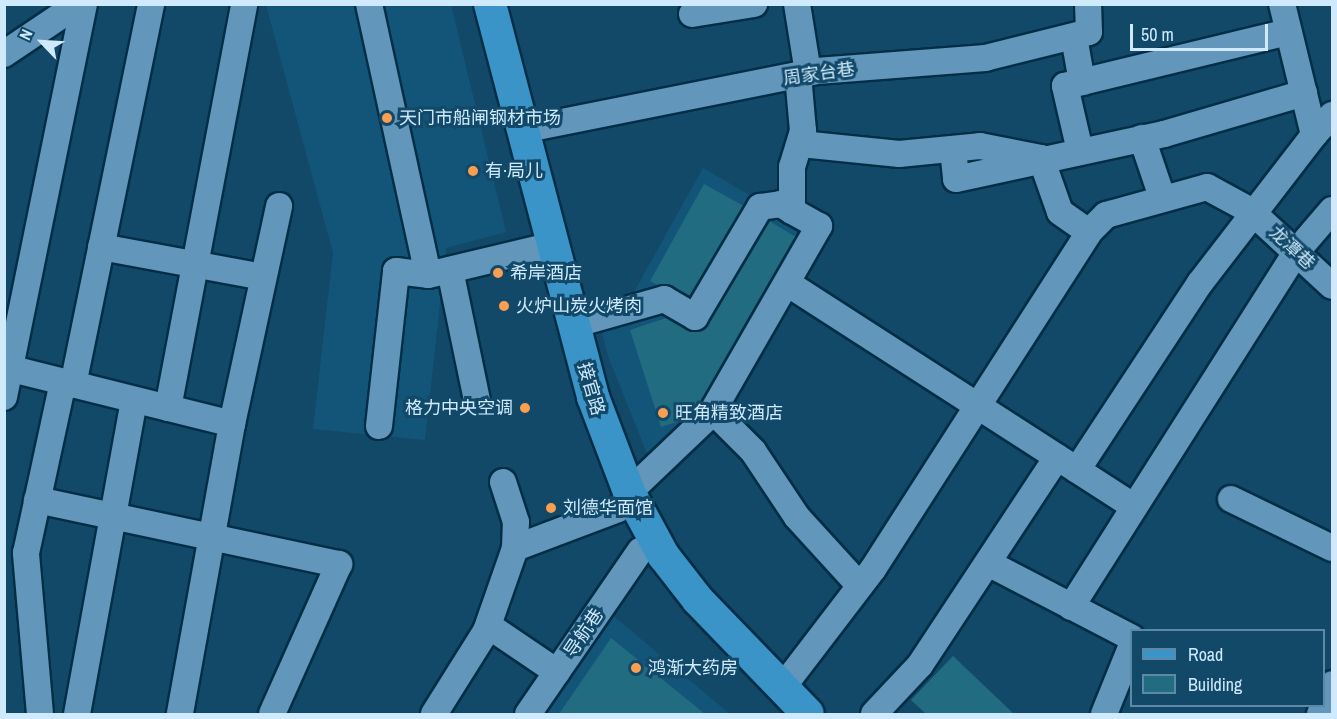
<!DOCTYPE html>
<html>
<head>
<meta charset="utf-8">
<style>
	body { margin:0 }
	#map { position:relative; width:1337px; height:719px; overflow:hidden; background:#124969; font-family:"Archivo Narrow","Noto Sans SC",sans-serif }
	div>[style] { position:absolute }
	.built>* { inset:0; background:#135579 }
	.building>* { inset:0; background:#216c80; transform-origin:0 0 }
	.roads { filter:drop-shadow(2px 0 #032e46) drop-shadow(-2px 0 #032e46) drop-shadow(0 2px #032e46) drop-shadow(0 -2px #032e46) }
	.minor>* { height:26px; margin:-13px; padding:0 13px; transform-origin:13px; border-radius:13px; background:#6296ba }
	.major>* { height:32px; margin:-16px; padding:0 16px; transform-origin:16px; border-radius:16px; background:#3a94c7 }
	.dots>* { width:16px; height:16px; translate:-50% -50%; box-sizing:border-box; border:3px solid #124969; border-radius:50% }
	span { translate:-50% -50%; white-space:nowrap; text-align:center; line-height:1.15; -webkit-text-stroke:6px #124969; paint-order:stroke }
	.street-label { font-size:18px; color:#cfeafd }
	.poi-label { font-size:18px; color:#cfeafd }
	.left { translate:0 -50%; text-align:left }
	.right { translate:-100% -50%; text-align:right }
	.frame { position:absolute; inset:0; border:6px solid #cfeafd; pointer-events:none }
	.legend { position:absolute; left:1130px; top:629px; width:195px; height:78px; box-sizing:border-box; background:#124969; border:2px solid #5e89a4; margin:0; padding:8px 10px; list-style:none; font-size:18px; color:#cfeafd }
	.legend li { display:flex; align-items:center; gap:12px; height:30px }
	.legend b { width:30px; border:2px solid #5e89a4 }
	.north { position:absolute; left:12px; top:12px; width:60px; height:60px; -webkit-text-stroke:4px #124969; paint-order:stroke; rotate:295deg; font-size:16px; font-weight:700; line-height:24px; text-align:center; color:#cfeafd }
	.north::after { content:''; display:block; margin:auto; width:21px; height:27px; background:#cfeafd; clip-path:polygon(50% 0,100% 100%,50% 72%,0 100%) }
	.scale { position:absolute; left:1130px; top:24px; width:138px; height:27px; box-sizing:border-box; border:3px solid #cfeafd; border-top:0; padding-left:8px; font-size:18px; line-height:21px; white-space:nowrap; color:#cfeafd; -webkit-text-stroke:4px #124969; paint-order:stroke }
</style>
</head>
<body>
<div id="map">
	<div class="built">
		<div style="clip-path:polygon(266px 5px,451px 5px,506px 232px,446px 248px,425px 440px,313px 429px,333px 253px)"></div>
		<div style="clip-path:polygon(703px 168px,814px 233px,710px 413px,652px 466px,608px 356px,594px 302px,634px 292px)"></div>
		<div style="clip-path:polygon(610px 613px,730px 714px,541px 714px)"></div>
	</div>
	<div class="building">
		<div style="left:704px;top:184px;width:45px;height:111px;rotate:29deg"></div>
		<div style="clip-path:polygon(769px 221px,796px 237px,699px 405px,683px 420px,661px 427px,630px 330px,666px 318px,688px 330px,703px 330px)"></div>
		<div style="clip-path:polygon(611px 638px,646px 666px,705px 714px,559px 714px)"></div>
		<div style="clip-path:polygon(953px 656px,1014px 714px,926px 714px,911px 700px)"></div>
	</div>
	<div class="roads">
		<div class="minor">
			<div style="left:369px;top:4px;width:277px;rotate:77.7deg"></div>
			<div style="left:428px;top:275px;width:111px;rotate:-13.5deg"></div>
			<div style="left:797px;top:4px;width:70px;rotate:80.9deg"></div>
			<div style="left:692px;top:14px;width:63px;rotate:-9.2deg"></div>
			<div style="left:1074px;top:37px;width:46px;rotate:79.9deg"></div>
			<div style="left:4px;top:54px;width:89px;rotate:-34deg"></div>
			<div style="left:522px;top:130px;width:301px;rotate:-11.3deg"></div>
			<div style="left:817px;top:71px;width:169px;rotate:-4.4deg"></div>
			<div style="left:985px;top:58px;width:107px;rotate:-14deg"></div>
			<div style="left:1089px;top:32px;width:28px;rotate:-92deg"></div>
			<div style="left:1314px;top:135px;width:27px;rotate:-48deg"></div>
			<div style="left:1142px;top:138px;width:62px;rotate:71.3deg"></div>
			<div style="left:801px;top:144px;width:99px;rotate:5.8deg"></div>
			<div style="left:899px;top:154px;width:81px;rotate:-5.6deg"></div>
			<div style="left:980px;top:146px;width:62px;rotate:11.1deg"></div>
			<div style="left:1041px;top:158px;width:57px;rotate:70.6deg"></div>
			<div style="left:1060px;top:212px;width:35px;rotate:35deg"></div>
			<div style="left:953px;top:149px;width:30px;rotate:84deg"></div>
			<div style="left:956px;top:179px;width:213px;rotate:-12.2deg"></div>
			<div style="left:1164px;top:134px;width:146px;rotate:-16.3deg"></div>
			<div style="left:1080px;top:151px;width:67px;rotate:-103deg"></div>
			<div style="left:1065px;top:86px;width:230px;rotate:-13.6deg"></div>
			<div style="left:101px;top:247px;width:165px;rotate:10.5deg"></div>
			<div style="left:450px;top:270px;width:133px;rotate:78.3deg"></div>
			<div style="left:787px;top:283px;width:410px;rotate:32.8deg"></div>
			<div style="left:573px;top:325px;width:95px;rotate:-15.9deg"></div>
			<div style="left:664px;top:299px;width:36px;rotate:30deg"></div>
			<div style="left:695px;top:317px;width:128px;rotate:-59.4deg"></div>
			<div style="left:760px;top:207px;width:21px;rotate:-8deg"></div>
			<div style="left:781px;top:204px;width:13px;rotate:32deg"></div>
			<div style="left:4px;top:367px;width:235px;rotate:14deg"></div>
			<div style="left:232px;top:424px;width:295px;rotate:100.2deg"></div>
			<div style="left:73px;top:385px;width:389px;rotate:-78.4deg"></div>
			<div style="left:4px;top:397px;width:401px;rotate:-78.5deg"></div>
			<div style="left:168px;top:408px;width:411px;rotate:-79.3deg"></div>
			<div style="left:713px;top:411px;width:57px;rotate:45deg"></div>
			<div style="left:753px;top:451px;width:79px;rotate:56.3deg"></div>
			<div style="left:797px;top:517px;width:93px;rotate:47.6deg"></div>
			<div style="left:232px;top:424px;width:223px;rotate:-77.8deg"></div>
			<div style="left:379px;top:426px;width:156px;rotate:-83.7deg"></div>
			<div style="left:396px;top:271px;width:32px;rotate:7deg"></div>
			<div style="left:1077px;top:470px;width:224px;rotate:-56.7deg"></div>
			<div style="left:1200px;top:283px;width:187px;rotate:-52.4deg"></div>
			<div style="left:1314px;top:135px;width:135px;rotate:-103.7deg"></div>
			<div style="left:629px;top:492px;width:113px;rotate:-43.6deg"></div>
			<div style="left:711px;top:414px;width:217px;rotate:-60.1deg"></div>
			<div style="left:819px;top:226px;width:31px;rotate:-151deg"></div>
			<div style="left:792px;top:211px;width:44px;rotate:-90deg"></div>
			<div style="left:792px;top:167px;width:38px;rotate:-73deg"></div>
			<div style="left:803px;top:131px;width:56px;rotate:-95.1deg"></div>
			<div style="left:1231px;top:499px;width:112px;rotate:25.9deg"></div>
			<div style="left:37px;top:500px;width:309px;rotate:12deg"></div>
			<div style="left:339px;top:564px;width:164px;rotate:114.1deg"></div>
			<div style="left:515px;top:548px;width:110px;rotate:-20.7deg"></div>
			<div style="left:988px;top:563px;width:162px;rotate:27.5deg"></div>
			<div style="left:1071px;top:607px;width:422px;rotate:-57.6deg"></div>
			<div style="left:1297px;top:251px;width:54px;rotate:-49.5deg"></div>
			<div style="left:489px;top:626px;width:82px;rotate:34.1deg"></div>
			<div style="left:782px;top:688px;width:150px;rotate:-52.6deg"></div>
			<div style="left:873px;top:569px;width:400px;rotate:-57.3deg"></div>
			<div style="left:1089px;top:232px;width:24px;rotate:-45deg"></div>
			<div style="left:1106px;top:215px;width:105px;rotate:-15.5deg"></div>
			<div style="left:1207px;top:187px;width:50px;rotate:28.6deg"></div>
			<div style="left:1251px;top:211px;width:110px;rotate:42.8deg"></div>
			<div style="left:40px;top:714px;width:162px;rotate:-95deg"></div>
			<div style="left:26px;top:553px;width:175px;rotate:-77.8deg"></div>
			<div style="left:77px;top:714px;width:319px;rotate:-79.7deg"></div>
			<div style="left:434px;top:714px;width:98px;rotate:-57.9deg"></div>
			<div style="left:486px;top:631px;width:88px;rotate:-70.7deg"></div>
			<div style="left:515px;top:548px;width:26px;rotate:-88deg"></div>
			<div style="left:516px;top:522px;width:42px;rotate:-108deg"></div>
			<div style="left:528px;top:714px;width:198px;rotate:-55.5deg"></div>
			<div style="left:874px;top:714px;width:67px;rotate:-46.8deg"></div>
			<div style="left:920px;top:665px;width:249px;rotate:-56.6deg"></div>
			<div style="left:1104px;top:714px;width:74px;rotate:-67.9deg"></div>
			<div style="left:1320px;top:714px;width:32px;rotate:-68deg"></div>
		</div>
		<div class="major">
			<div style="left:490px;top:4px;width:406px;rotate:75.3deg"></div>
			<div style="left:593px;top:397px;width:102px;rotate:69.2deg"></div>
			<div style="left:629px;top:492px;width:72px;rotate:61.6deg"></div>
			<div style="left:663px;top:555px;width:57px;rotate:52.1deg"></div>
			<div style="left:698px;top:600px;width:158px;rotate:46deg"></div>
		</div>
	</div>
	<div class="dots">
		<div style="left:387px;top:118px;background:#fa9f4f"></div>
		<div style="left:473px;top:171px;background:#fa9f4f"></div>
		<div style="left:498px;top:273px;background:#fa9f4f"></div>
		<div style="left:504px;top:306px;background:#fa9f4f"></div>
		<div style="left:525px;top:408px;background:#fa9f4f"></div>
		<div style="left:663px;top:413px;background:#fa9f4f"></div>
		<div style="left:551px;top:508px;background:#fa9f4f"></div>
		<div style="left:636px;top:668px;background:#fa9f4f"></div>
	</div>
	<div class="street-label">
		<span style="left:819px;top:74px;rotate:-8deg">周家台巷</span>
		<span style="left:1292px;top:248px;rotate:43deg">龙潭巷</span>
		<span style="left:591px;top:389px;rotate:74deg">接官路</span>
		<span style="left:584px;top:633px;rotate:-56deg">导航巷</span>
	</div>
	<div class="poi-label">
		<span class="left" style="left:399px;top:118px">天门市船闸钢材市场</span>
		<span class="left" style="left:485px;top:171px">有·局儿</span>
		<span class="left" style="left:510px;top:273px">希岸酒店</span>
		<span class="left" style="left:516px;top:306px">火炉山炭火烤肉</span>
		<span class="right" style="left:513px;top:408px">格力中央空调</span>
		<span class="left" style="left:675px;top:413px">旺角精致酒店</span>
		<span class="left" style="left:563px;top:508px">刘德华面馆</span>
		<span class="left" style="left:648px;top:668px">鸿渐大药房</span>
	</div>
	<div class="frame"></div>
	<ul class="legend">
	<li><b style="height:8px;background:#3a94c7"></b>Road</li>
	<li><b style="height:16px;background:#216c80"></b>Building</li>
	</ul>
	<div class="north">N</div>
	<div class="scale">50 m</div>
</div>
</body>
</html>
